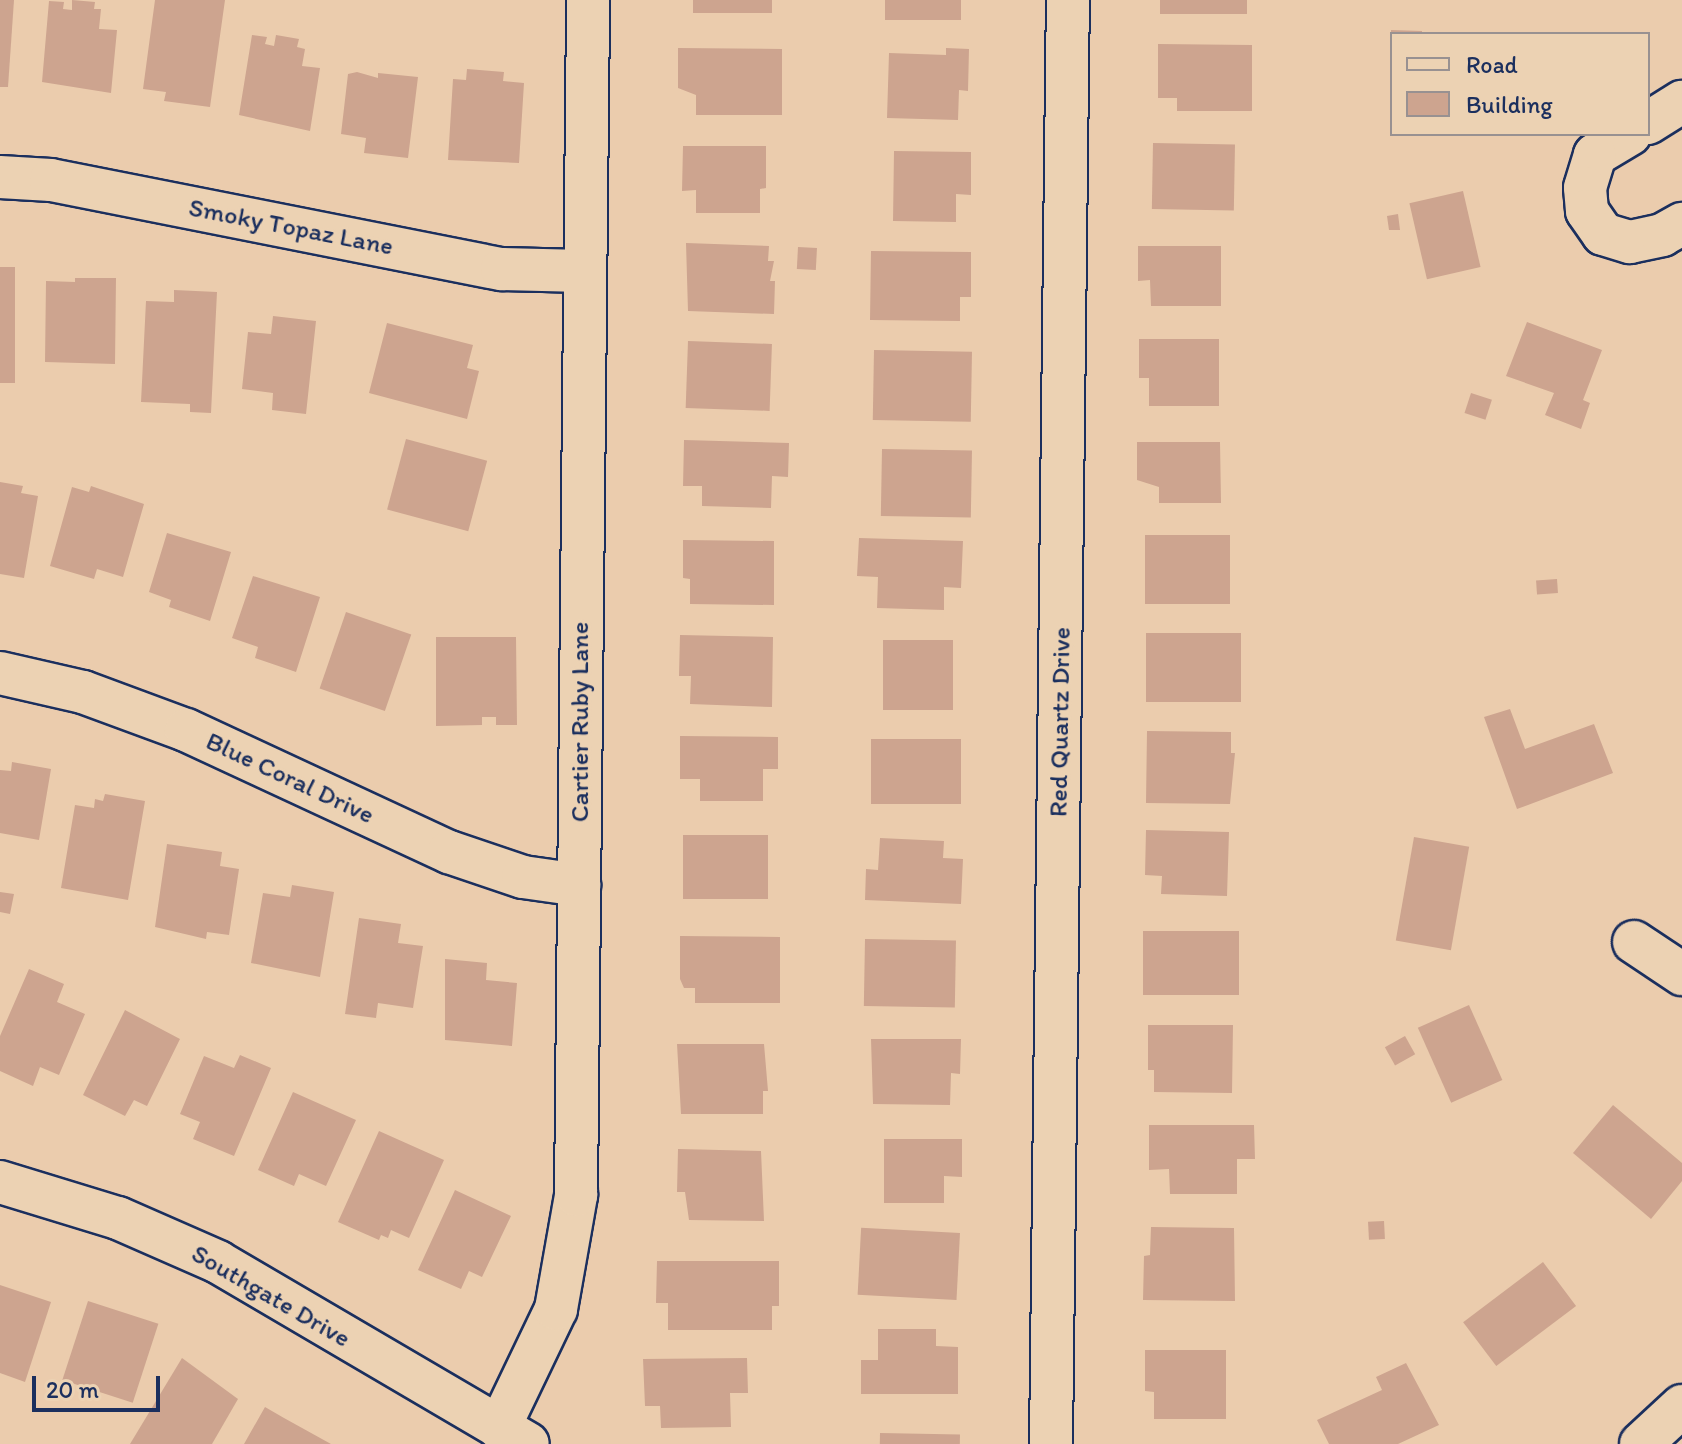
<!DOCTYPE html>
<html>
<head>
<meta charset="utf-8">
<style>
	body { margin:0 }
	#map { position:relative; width:1682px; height:1444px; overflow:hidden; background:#ebccad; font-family:Itim,sans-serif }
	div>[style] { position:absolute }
	.building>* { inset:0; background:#cda48f; transform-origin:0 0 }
	.roads { filter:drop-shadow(2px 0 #1b2f5e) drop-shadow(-2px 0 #1b2f5e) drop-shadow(0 2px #1b2f5e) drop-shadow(0 -2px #1b2f5e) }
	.minor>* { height:42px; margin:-21px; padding:0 21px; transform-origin:21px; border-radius:21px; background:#ecd2b3 }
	span { translate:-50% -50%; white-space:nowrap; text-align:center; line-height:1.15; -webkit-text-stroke:6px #ecd2b3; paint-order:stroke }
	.street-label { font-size:26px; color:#1b2f5e }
	.legend { position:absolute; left:1390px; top:32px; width:260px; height:104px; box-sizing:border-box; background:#ecd2b3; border:2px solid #989191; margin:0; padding:10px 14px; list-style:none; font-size:24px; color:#1b2f5e }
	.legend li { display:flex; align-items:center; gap:16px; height:40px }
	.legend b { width:40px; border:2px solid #989191 }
	.scale { position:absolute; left:32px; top:1376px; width:128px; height:36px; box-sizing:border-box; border:4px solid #1b2f5e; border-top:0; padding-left:10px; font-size:24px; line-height:28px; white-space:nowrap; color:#1b2f5e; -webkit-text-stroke:6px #ecd2b3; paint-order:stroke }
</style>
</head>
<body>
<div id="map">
	<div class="building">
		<div style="clip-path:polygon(0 0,14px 0,8px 87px,0 87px)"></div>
		<div style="clip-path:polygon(72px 0,95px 2px,94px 9px,101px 9px,99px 29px,117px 30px,111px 93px,42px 82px,49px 1px,64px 2px,63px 9px,72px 10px)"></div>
		<div style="clip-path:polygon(155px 0,225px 0,210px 107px,164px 101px,166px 92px,143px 89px)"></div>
		<div style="left:693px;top:0;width:79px;height:13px"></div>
		<div style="left:885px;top:0;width:76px;height:20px"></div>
		<div style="left:1160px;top:0;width:87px;height:14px"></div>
		<div style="clip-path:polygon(1391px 30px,1422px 31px,1422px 34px,1391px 34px)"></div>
		<div style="clip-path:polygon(252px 35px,267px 37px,265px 44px,274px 46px,276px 35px,299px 39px,297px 47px,305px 49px,302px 66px,320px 68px,310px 131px,239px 115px)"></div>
		<div style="clip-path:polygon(1158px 44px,1252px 45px,1252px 111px,1177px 111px,1177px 98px,1158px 98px)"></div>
		<div style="clip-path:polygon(678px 48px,782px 49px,782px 115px,696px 115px,696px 95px,678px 88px)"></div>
		<div style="clip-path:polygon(946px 48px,969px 49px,968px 91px,959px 90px,958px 120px,887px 118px,889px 53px,946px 55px)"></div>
		<div style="clip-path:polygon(467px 69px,504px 72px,503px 81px,524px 83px,519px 163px,448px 160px,453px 79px,466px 80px)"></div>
		<div style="clip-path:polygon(357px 72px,378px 78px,378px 73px,418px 77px,408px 158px,364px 153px,366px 138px,341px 134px,348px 74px)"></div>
		<div style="left:1153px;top:143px;width:82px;height:66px;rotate:1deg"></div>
		<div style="clip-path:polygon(683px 146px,766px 146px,766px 188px,760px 189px,760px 213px,696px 213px,696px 190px,682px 191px)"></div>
		<div style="clip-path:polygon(894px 151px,971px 152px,971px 195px,956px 194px,956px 222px,893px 221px)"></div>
		<div style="left:1463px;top:191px;width:78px;height:55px;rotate:77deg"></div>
		<div style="clip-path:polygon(1398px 214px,1400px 230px,1389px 230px,1387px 216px)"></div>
		<div style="clip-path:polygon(686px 243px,769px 246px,768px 261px,774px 261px,770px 281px,775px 281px,774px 314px,688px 311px)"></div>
		<div style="clip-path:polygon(1138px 246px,1221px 246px,1221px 306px,1151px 306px,1150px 280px,1138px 281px)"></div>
		<div style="left:798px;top:247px;width:19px;height:22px;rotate:3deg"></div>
		<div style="clip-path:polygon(871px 251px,971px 252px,971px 297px,960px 297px,960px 321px,870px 320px)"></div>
		<div style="left:0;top:267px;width:15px;height:116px"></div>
		<div style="clip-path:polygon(75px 278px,116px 278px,115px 364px,45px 362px,46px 281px,75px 282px)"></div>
		<div style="clip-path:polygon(174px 290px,217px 292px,211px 413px,190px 412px,190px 404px,141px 402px,146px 301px,174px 302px)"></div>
		<div style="clip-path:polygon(273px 316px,316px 321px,306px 414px,272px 410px,273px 393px,242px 389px,248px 332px,271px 334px)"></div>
		<div style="clip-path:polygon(1527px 322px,1602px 350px,1583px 400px,1590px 403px,1581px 429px,1545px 415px,1554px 393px,1506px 376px)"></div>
		<div style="clip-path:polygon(387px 323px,473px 345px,467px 368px,479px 371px,467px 419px,369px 393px)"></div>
		<div style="clip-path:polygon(1139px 339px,1219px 339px,1219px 406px,1149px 406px,1149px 378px,1139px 378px)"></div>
		<div style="left:688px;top:341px;width:84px;height:67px;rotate:2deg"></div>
		<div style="left:874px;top:350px;width:98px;height:70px;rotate:1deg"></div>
		<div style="left:1471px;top:393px;width:22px;height:21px;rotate:18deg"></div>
		<div style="left:406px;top:439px;width:84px;height:73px;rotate:15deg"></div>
		<div style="clip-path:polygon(684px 440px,789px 443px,788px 477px,772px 476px,771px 508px,702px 506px,702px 486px,683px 486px)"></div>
		<div style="clip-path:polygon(1137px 442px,1220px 442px,1221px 503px,1159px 503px,1159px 487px,1137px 480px)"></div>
		<div style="left:882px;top:449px;width:90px;height:67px;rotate:1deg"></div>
		<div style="clip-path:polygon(0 482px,23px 486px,21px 493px,38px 496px,24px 578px,0 574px)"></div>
		<div style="clip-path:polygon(91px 486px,144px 504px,123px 577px,97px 569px,94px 579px,50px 566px,72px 487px,89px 492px)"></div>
		<div style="clip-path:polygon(167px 533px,231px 552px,210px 621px,169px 607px,171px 600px,149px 592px)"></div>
		<div style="left:1145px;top:535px;width:85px;height:69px"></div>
		<div style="clip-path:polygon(859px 538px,963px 541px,961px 588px,944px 587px,944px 610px,877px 608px,878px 577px,857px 576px)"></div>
		<div style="clip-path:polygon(683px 540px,774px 541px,774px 605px,690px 604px,690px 579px,683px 578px)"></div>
		<div style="clip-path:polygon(253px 576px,320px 597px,296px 672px,255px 658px,258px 647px,232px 638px)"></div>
		<div style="left:1557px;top:579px;width:14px;height:21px;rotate:86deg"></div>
		<div style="left:346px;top:612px;width:69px;height:81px;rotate:19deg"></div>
		<div style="left:1241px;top:633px;width:69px;height:95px;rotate:90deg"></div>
		<div style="clip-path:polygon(680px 635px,773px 637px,772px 707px,690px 704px,691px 676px,679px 676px)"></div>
		<div style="clip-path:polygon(436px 637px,516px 637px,517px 725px,496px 725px,496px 717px,482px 717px,482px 725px,436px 726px)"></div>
		<div style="left:883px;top:640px;width:70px;height:70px"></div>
		<div style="clip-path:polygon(1510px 709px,1525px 749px,1594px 724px,1613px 773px,1517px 809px,1484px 717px)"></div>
		<div style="clip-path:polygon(1147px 731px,1231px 732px,1231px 753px,1235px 753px,1230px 804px,1146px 803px)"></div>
		<div style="clip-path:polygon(680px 736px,778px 737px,778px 769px,763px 769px,763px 801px,700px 801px,700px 779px,680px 779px)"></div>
		<div style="left:871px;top:739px;width:90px;height:65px"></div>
		<div style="clip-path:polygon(12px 762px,51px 769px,39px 840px,0 833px,0 770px,11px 771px)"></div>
		<div style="clip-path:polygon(105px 794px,145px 801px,128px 900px,61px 888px,75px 805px,94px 808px,95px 799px,103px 801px)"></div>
		<div style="clip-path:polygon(1146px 830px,1229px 832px,1227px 896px,1161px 894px,1162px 876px,1145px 875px)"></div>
		<div style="left:683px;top:835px;width:85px;height:64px"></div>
		<div style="left:1414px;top:837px;width:56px;height:105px;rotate:10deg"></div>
		<div style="clip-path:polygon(880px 838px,944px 841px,943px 858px,963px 859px,961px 904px,865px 900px,866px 869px,878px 870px)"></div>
		<div style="clip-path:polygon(167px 844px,222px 852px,220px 866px,239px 869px,229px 935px,207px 932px,206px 939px,155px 927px)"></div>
		<div style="clip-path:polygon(292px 885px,334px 892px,320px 977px,251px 963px,263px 893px,290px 897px)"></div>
		<div style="clip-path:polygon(0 892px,14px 894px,10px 914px,0 912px)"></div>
		<div style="clip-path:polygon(359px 918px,401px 924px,398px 943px,423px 946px,413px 1008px,378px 1003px,376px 1018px,345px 1014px)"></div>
		<div style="left:1143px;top:931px;width:96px;height:64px"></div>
		<div style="clip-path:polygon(680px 936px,780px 937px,780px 1003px,695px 1003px,695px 988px,684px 988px,680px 979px)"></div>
		<div style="left:865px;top:939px;width:91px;height:67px;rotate:1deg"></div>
		<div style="clip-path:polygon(445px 959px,487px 963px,486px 980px,517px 983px,512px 1046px,445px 1040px)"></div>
		<div style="clip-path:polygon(29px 969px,64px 984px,57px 1002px,85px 1014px,59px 1075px,40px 1067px,33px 1086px,0 1071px,0 1036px)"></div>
		<div style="left:1469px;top:1005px;width:82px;height:56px;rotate:66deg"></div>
		<div style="clip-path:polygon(125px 1010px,180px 1039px,147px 1106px,134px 1100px,125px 1116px,83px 1095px)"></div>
		<div style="clip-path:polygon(1148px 1025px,1233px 1025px,1232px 1093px,1154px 1092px,1154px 1070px,1148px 1070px)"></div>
		<div style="left:1405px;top:1036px;width:21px;height:23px;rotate:61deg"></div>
		<div style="clip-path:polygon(871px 1039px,961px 1039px,960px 1074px,951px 1073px,950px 1105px,873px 1104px)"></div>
		<div style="clip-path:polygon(677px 1044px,764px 1044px,768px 1091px,763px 1091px,763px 1114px,681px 1114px)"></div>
		<div style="clip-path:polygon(240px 1055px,271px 1068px,234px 1156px,193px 1139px,200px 1122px,180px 1114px,204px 1056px,234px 1068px)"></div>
		<div style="clip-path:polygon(293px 1092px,356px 1120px,326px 1186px,299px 1174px,294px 1186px,258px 1170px)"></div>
		<div style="clip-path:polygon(1613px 1105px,1682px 1163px,1682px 1181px,1651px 1219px,1573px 1153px)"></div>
		<div style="clip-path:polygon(1149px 1125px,1254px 1125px,1255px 1159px,1237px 1159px,1237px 1194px,1170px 1194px,1169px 1169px,1149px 1170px)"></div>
		<div style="clip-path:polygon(379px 1131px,444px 1160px,409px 1238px,391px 1230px,388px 1238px,381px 1235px,379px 1240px,338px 1222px)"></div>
		<div style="clip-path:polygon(884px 1139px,962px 1139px,962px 1177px,944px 1176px,944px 1203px,884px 1203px)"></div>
		<div style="clip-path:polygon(678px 1149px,761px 1151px,764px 1221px,689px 1220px,685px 1192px,677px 1192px)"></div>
		<div style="clip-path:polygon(455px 1190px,511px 1216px,482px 1277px,469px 1271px,461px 1289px,418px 1270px)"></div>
		<div style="left:1384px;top:1221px;width:18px;height:16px;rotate:87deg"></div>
		<div style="clip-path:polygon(1151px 1227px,1234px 1228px,1235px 1301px,1143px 1300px,1144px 1256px,1150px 1255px)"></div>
		<div style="left:960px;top:1233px;width:67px;height:99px;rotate:93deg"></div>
		<div style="clip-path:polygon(657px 1261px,779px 1261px,779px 1306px,772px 1306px,772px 1330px,668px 1330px,668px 1303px,656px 1303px)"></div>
		<div style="left:1543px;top:1262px;width:55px;height:100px;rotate:53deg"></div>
		<div style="clip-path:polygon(0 1285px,51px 1302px,25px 1382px,0 1373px)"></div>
		<div style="left:88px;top:1301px;width:74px;height:83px;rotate:18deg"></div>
		<div style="clip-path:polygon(878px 1329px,936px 1329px,936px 1346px,958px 1347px,958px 1394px,861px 1394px,861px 1360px,878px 1360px)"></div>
		<div style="clip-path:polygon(1145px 1350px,1226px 1350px,1226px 1419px,1154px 1419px,1154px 1392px,1145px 1391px)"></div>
		<div style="clip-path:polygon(182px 1358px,238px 1399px,212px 1444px,130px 1444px)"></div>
		<div style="clip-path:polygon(747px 1358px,748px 1393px,730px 1393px,731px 1427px,661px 1428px,660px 1406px,645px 1406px,643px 1359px)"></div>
		<div style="clip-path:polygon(1406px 1363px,1439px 1425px,1398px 1444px,1329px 1444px,1317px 1420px,1382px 1390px,1376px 1377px)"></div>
		<div style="clip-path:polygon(265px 1407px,284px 1418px,331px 1444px,244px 1444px)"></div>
		<div style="left:880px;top:1433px;width:80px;height:11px;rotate:1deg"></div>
	</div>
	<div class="roads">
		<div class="minor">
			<div style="left:1648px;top:123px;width:40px;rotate:-32deg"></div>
			<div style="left:1630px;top:134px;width:41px;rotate:149deg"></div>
			<div style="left:1595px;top:155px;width:34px;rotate:107deg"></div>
			<div style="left:1585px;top:188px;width:23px;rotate:85deg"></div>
			<div style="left:1587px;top:211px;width:28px;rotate:55deg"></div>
			<div style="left:1603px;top:234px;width:28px;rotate:17deg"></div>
			<div style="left:1630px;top:242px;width:33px;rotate:-12deg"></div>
			<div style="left:1662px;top:235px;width:23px;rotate:-29deg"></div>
			<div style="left:0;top:177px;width:51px;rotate:3.4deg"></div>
			<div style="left:51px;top:180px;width:460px;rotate:11.2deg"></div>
			<div style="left:502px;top:269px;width:81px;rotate:1.4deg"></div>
			<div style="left:0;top:673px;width:85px;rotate:12.9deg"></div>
			<div style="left:83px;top:692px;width:110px;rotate:20.3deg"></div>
			<div style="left:186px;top:730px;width:290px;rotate:24.9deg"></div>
			<div style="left:449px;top:852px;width:78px;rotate:18.7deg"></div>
			<div style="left:523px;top:877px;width:57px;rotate:8.1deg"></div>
			<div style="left:1634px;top:942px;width:58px;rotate:33.7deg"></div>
			<div style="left:0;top:1182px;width:123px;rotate:17deg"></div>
			<div style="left:118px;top:1218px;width:109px;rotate:23.7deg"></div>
			<div style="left:218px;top:1262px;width:359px;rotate:30.4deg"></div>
			<div style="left:499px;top:1428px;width:132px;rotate:-64.4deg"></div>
			<div style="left:556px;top:1309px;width:116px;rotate:-80deg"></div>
			<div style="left:576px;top:1195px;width:1195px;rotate:-89.42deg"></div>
			<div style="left:1051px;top:1444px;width:1444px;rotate:-89.33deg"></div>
			<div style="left:1641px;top:1444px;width:56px;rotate:-42.8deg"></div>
		</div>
	</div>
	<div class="street-label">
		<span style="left:291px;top:227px;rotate:11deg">Smoky Topaz Lane</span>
		<span style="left:580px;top:722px;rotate:-90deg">Cartier Ruby Lane</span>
		<span style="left:1060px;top:722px;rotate:-89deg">Red Quartz Drive</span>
		<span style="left:290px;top:778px;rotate:25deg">Blue Coral Drive</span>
		<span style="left:271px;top:1296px;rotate:30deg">Southgate Drive</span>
	</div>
	<ul class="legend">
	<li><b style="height:10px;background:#ecd2b3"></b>Road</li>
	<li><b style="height:22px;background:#cda48f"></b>Building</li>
	</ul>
	<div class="scale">20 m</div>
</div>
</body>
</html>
